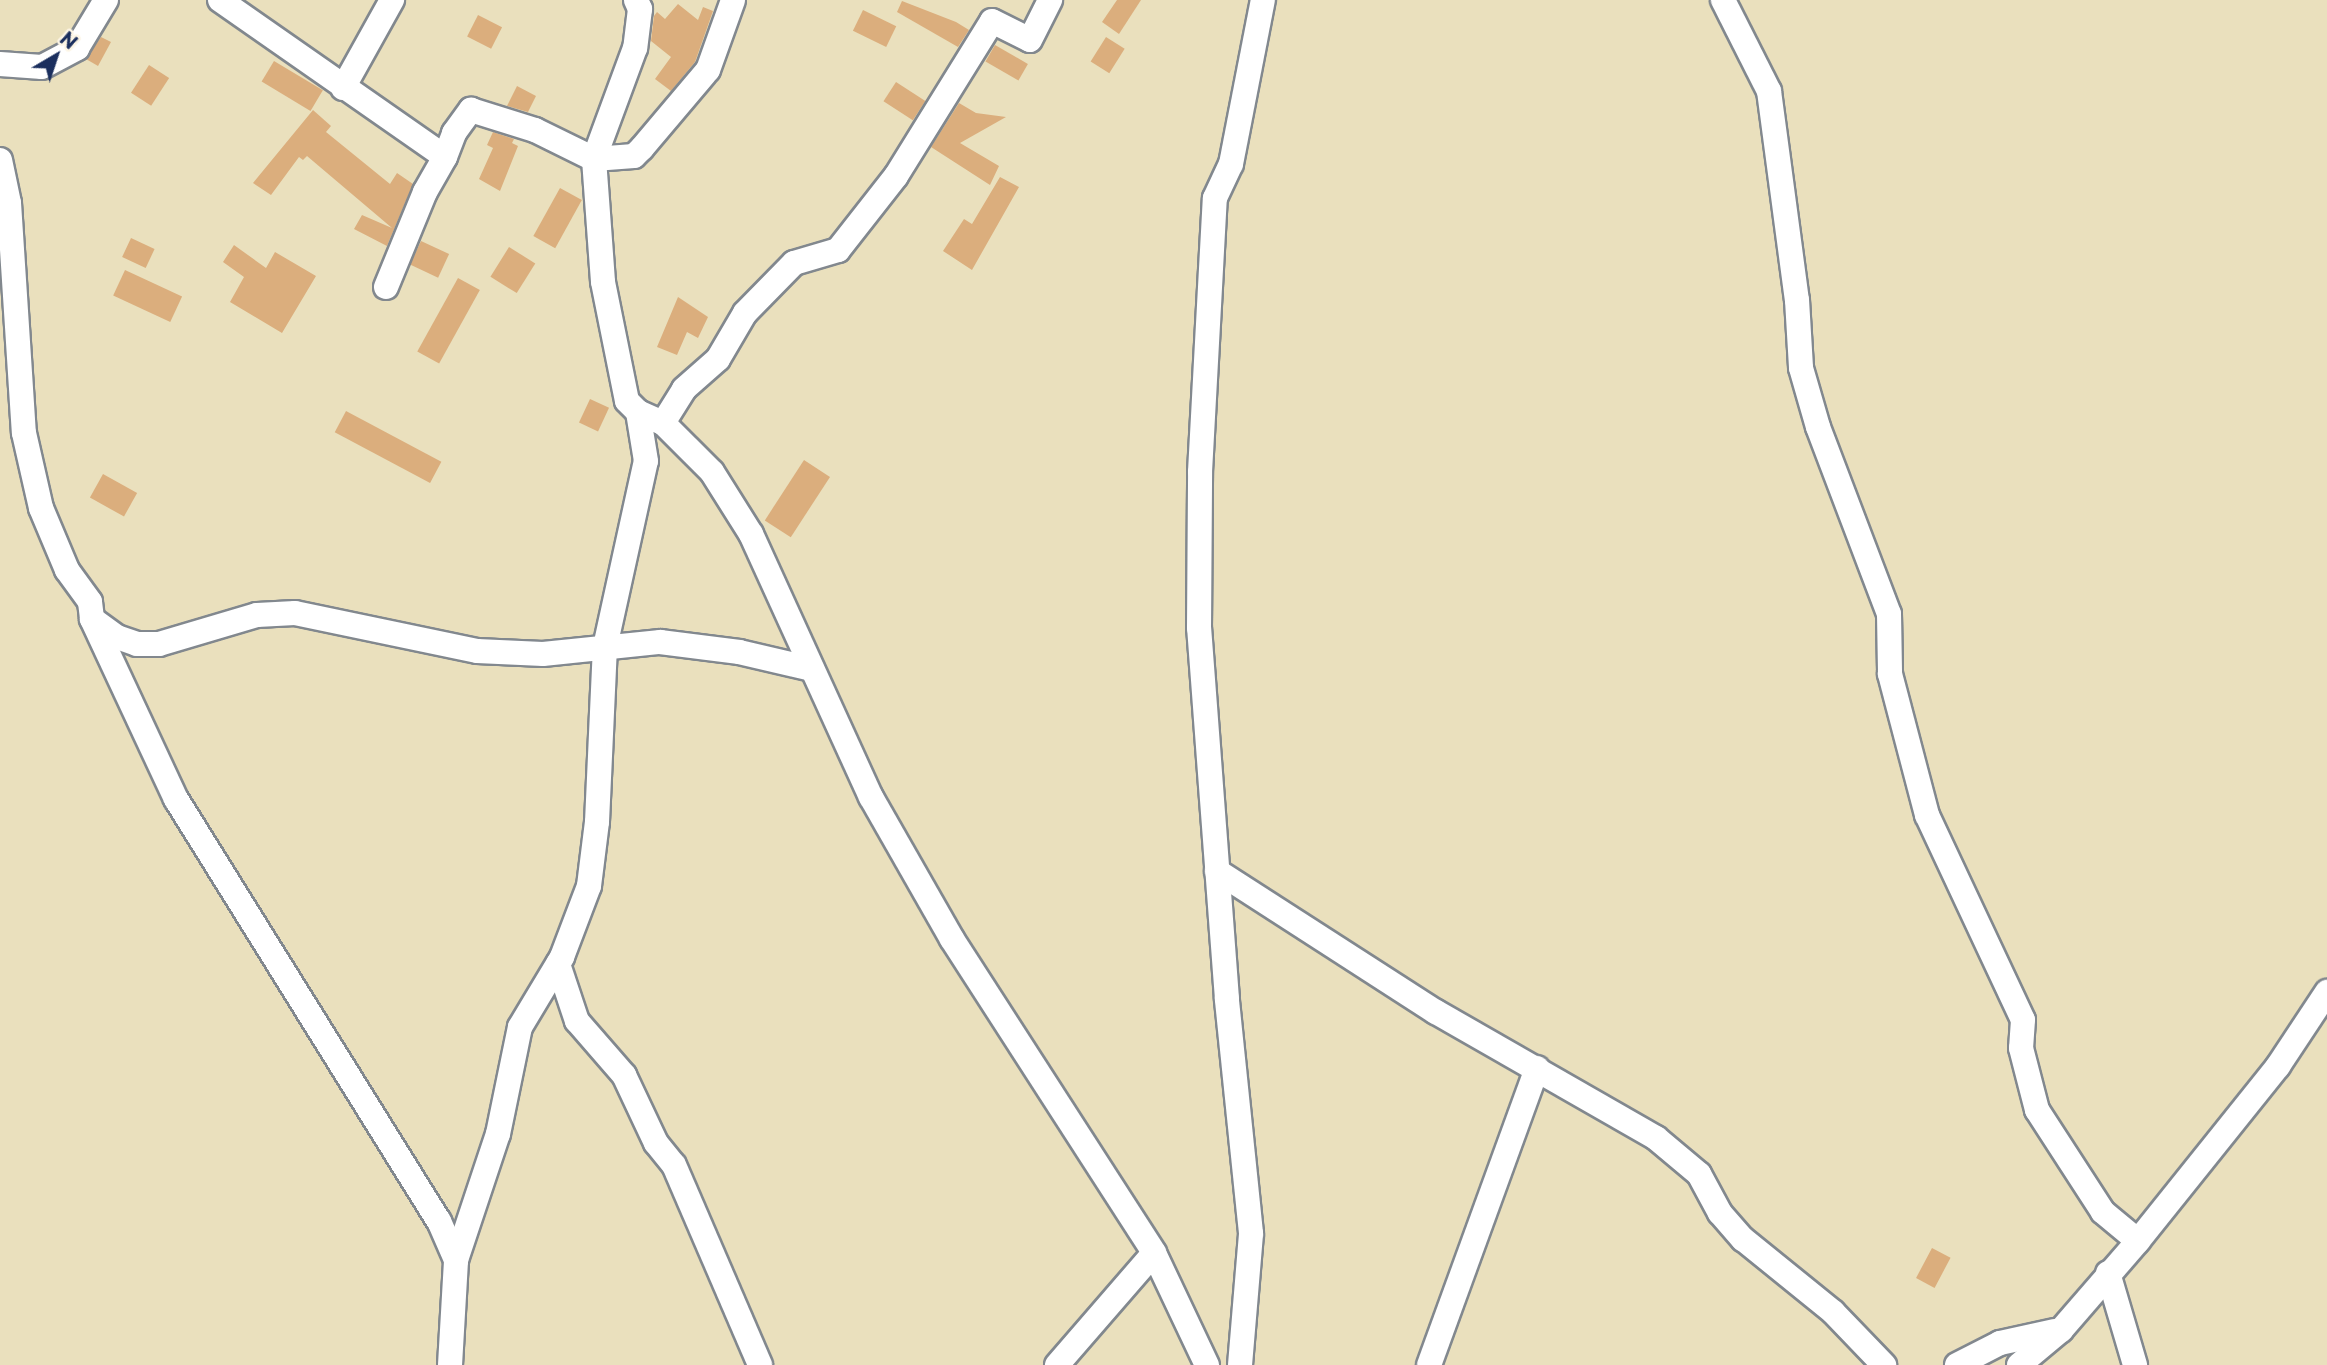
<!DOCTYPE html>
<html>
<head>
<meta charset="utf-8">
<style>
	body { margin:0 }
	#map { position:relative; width:2327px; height:1365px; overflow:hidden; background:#eae0bd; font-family:"Playpen Sans",sans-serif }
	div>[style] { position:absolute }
	.building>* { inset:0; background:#dbae7d; transform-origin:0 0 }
	.roads { filter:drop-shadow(2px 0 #82888e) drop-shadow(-2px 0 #82888e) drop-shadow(0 2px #82888e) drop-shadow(0 -2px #82888e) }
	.minor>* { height:24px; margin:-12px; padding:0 12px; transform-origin:12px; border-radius:12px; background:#fff }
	span { translate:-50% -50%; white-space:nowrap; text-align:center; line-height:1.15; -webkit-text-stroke:5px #fcf5e5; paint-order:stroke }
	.north { position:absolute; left:21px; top:21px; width:70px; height:70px; -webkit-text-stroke:5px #fcf5e5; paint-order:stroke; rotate:39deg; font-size:19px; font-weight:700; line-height:28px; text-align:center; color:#1b2f5e }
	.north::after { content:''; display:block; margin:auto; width:24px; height:32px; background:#1b2f5e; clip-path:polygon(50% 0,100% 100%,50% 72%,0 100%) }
</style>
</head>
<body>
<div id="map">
	<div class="building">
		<div style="clip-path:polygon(1117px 0,1141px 0,1119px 34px,1102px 22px)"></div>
		<div style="clip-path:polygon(902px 1px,956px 22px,969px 30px,958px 47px,897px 12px)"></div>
		<div style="clip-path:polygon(678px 4px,698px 20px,703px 7px,713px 11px,695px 62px,671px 91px,655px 79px,671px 57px,651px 41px,654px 16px,657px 12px,665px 19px)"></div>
		<div style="left:863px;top:10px;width:37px;height:23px;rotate:26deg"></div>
		<div style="left:478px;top:15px;width:27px;height:24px;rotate:27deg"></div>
		<div style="clip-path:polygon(101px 37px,111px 42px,98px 66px,86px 59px)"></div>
		<div style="left:1106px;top:37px;width:22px;height:29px;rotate:32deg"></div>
		<div style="left:995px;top:45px;width:38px;height:19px;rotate:30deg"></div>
		<div style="left:274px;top:61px;width:57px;height:24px;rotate:31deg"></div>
		<div style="left:149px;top:65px;width:24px;height:33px;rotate:33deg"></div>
		<div style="left:896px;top:82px;width:35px;height:23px;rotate:33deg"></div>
		<div style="clip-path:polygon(517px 86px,536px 96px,528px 112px,507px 106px)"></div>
		<div style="clip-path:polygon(959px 103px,976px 113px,1006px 117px,960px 143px,999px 166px,990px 185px,931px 147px)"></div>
		<div style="clip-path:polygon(313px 110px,331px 126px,326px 132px,390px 184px,397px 173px,413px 184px,387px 246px,354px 229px,362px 215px,392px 228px,307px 156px,303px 160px,299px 157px,271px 195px,253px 183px)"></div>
		<div style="clip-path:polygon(493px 132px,514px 139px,512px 143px,518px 146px,500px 191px,479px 179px,493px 148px,487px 145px)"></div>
		<div style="clip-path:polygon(1000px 177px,1019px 187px,972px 270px,943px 251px,964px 219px,972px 224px)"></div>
		<div style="left:560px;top:188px;width:25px;height:55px;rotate:29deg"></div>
		<div style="left:131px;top:238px;width:26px;height:21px;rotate:25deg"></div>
		<div style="left:421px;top:241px;width:31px;height:26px;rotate:25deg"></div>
		<div style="clip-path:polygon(234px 245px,266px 268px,275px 252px,316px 276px,282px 333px,230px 302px,244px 277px,223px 262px)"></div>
		<div style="left:509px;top:247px;width:31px;height:35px;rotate:32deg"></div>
		<div style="left:125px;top:270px;width:63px;height:28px;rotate:25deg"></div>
		<div style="left:458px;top:278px;width:25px;height:84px;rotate:29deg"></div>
		<div style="clip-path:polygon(678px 297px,708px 317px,698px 338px,687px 332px,677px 355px,657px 347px)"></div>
		<div style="left:590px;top:399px;width:21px;height:26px;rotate:25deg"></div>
		<div style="left:346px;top:411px;width:108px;height:24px;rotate:28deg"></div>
		<div style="left:804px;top:460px;width:31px;height:72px;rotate:33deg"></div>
		<div style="left:103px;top:474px;width:39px;height:27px;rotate:29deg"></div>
		<div style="left:1932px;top:1248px;width:21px;height:34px;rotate:28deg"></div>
	</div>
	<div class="roads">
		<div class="minor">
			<div style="left:220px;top:0;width:274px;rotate:34.9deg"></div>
			<div style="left:445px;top:157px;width:26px;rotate:-69deg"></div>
			<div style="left:454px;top:133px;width:29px;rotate:-54deg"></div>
			<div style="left:471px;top:110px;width:67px;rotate:17.4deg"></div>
			<div style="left:535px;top:130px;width:66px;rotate:26.2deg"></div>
			<div style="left:594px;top:159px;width:40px;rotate:-4.3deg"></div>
			<div style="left:634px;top:156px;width:11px;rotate:-45deg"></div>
			<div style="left:642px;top:148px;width:102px;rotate:-49.8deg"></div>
			<div style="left:708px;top:70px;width:74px;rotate:-70.3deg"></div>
			<div style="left:636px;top:0;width:10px;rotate:66deg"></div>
			<div style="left:640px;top:9px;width:39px;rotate:97deg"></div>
			<div style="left:635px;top:48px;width:118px;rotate:110.3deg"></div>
			<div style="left:594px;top:159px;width:123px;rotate:85.8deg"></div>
			<div style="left:603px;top:282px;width:121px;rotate:78.6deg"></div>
			<div style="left:627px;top:401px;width:16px;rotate:45deg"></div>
			<div style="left:638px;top:412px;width:27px;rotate:24deg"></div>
			<div style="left:663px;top:423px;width:69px;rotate:45deg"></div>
			<div style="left:712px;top:472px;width:73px;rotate:57.8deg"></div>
			<div style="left:751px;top:534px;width:289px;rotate:65.5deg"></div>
			<div style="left:871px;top:797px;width:163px;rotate:60.3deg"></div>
			<div style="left:952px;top:939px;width:373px;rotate:57.2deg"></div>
			<div style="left:1154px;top:1253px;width:124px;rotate:64.7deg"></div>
			<div style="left:1723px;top:0;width:102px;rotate:63.2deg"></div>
			<div style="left:1769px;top:91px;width:211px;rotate:82.4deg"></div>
			<div style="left:1797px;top:300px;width:68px;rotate:86.6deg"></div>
			<div style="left:1801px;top:368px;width:61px;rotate:73.9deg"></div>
			<div style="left:1818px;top:427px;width:200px;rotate:69.2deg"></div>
			<div style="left:1889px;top:614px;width:60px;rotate:89deg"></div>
			<div style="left:1890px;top:674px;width:146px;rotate:75.3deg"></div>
			<div style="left:1927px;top:815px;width:226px;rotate:64.9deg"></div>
			<div style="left:2023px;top:1020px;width:28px;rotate:94deg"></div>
			<div style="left:2021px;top:1048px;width:64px;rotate:75.5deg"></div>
			<div style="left:2037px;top:1110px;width:121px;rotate:57.1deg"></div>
			<div style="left:2103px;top:1212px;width:45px;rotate:39.6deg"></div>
			<div style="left:0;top:64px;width:42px;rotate:4.1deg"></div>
			<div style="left:42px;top:67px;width:40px;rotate:-28deg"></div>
			<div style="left:77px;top:48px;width:56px;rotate:-58.9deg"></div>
			<div style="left:343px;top:88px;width:101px;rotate:-60.9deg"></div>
			<div style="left:0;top:160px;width:44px;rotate:78.2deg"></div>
			<div style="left:9px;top:203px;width:230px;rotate:86.3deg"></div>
			<div style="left:24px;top:433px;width:77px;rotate:77.2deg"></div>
			<div style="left:41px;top:508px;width:67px;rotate:67.2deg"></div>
			<div style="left:67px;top:570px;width:39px;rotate:54deg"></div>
			<div style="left:90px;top:602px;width:17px;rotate:83deg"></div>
			<div style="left:92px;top:619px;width:31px;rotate:36deg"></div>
			<div style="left:117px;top:637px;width:21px;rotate:19deg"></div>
			<div style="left:137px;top:644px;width:22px"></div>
			<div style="left:159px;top:644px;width:102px;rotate:-16.5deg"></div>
			<div style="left:257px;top:615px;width:38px;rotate:-3deg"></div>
			<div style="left:295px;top:613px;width:186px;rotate:11.8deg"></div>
			<div style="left:477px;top:651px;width:66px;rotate:2.6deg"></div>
			<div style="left:543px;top:654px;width:118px;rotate:-5.9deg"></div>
			<div style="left:660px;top:642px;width:80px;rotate:7.2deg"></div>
			<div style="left:739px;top:652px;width:75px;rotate:13.1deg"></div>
			<div style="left:386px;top:287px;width:103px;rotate:-67.7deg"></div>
			<div style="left:425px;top:192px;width:40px;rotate:-60.3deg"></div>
			<div style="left:663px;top:423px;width:40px;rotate:-58deg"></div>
			<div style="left:684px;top:389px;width:45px;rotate:-41.4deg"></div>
			<div style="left:718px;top:359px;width:53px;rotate:-59.6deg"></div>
			<div style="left:745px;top:313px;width:70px;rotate:-45.6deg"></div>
			<div style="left:794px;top:263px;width:46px;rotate:-16.5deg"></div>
			<div style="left:838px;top:250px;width:94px;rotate:-51.9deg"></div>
			<div style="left:896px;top:176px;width:182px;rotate:-58.2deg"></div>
			<div style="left:992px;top:21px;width:42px;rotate:26.6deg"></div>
			<div style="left:1030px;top:40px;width:45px;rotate:-63.4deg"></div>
			<div style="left:92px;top:619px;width:199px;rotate:65deg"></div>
			<div style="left:176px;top:799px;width:497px;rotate:58.1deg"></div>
			<div style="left:439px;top:1221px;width:43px;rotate:66.4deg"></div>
			<div style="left:1217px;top:871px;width:260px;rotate:32.8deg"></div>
			<div style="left:1436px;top:1012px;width:254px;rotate:29.8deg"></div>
			<div style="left:1656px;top:1138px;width:56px;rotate:39.9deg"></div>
			<div style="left:1699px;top:1174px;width:44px;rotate:61.7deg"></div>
			<div style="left:1720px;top:1213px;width:35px;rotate:49deg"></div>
			<div style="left:1743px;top:1239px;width:116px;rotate:39deg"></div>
			<div style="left:1833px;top:1312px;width:74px;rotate:46.1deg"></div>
			<div style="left:558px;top:964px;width:60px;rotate:71.6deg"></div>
			<div style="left:577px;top:1021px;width:72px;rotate:49deg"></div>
			<div style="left:624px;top:1075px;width:75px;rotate:64.8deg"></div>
			<div style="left:656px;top:1143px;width:28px;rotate:51deg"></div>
			<div style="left:674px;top:1165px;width:218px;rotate:66.7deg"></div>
			<div style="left:2108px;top:1273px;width:96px;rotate:73.6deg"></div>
			<div style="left:450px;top:1365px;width:105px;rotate:-86.7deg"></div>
			<div style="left:456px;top:1260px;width:133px;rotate:-71.6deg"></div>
			<div style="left:498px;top:1134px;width:109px;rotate:-78.4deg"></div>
			<div style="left:520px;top:1027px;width:82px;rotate:-59deg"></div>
			<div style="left:562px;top:957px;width:76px;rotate:-69.2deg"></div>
			<div style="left:589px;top:886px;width:64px;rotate:-82.9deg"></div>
			<div style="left:597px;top:822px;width:175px;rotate:-87.4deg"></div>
			<div style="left:605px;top:647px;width:190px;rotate:-77.6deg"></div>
			<div style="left:646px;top:461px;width:50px;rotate:-99.3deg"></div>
			<div style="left:1057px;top:1365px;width:148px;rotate:-49.1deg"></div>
			<div style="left:1240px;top:1365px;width:132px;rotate:-85.2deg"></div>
			<div style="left:1251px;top:1233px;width:235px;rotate:-95.9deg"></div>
			<div style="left:1227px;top:999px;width:372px;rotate:-94.3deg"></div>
			<div style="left:1199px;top:628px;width:156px;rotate:-89.6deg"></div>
			<div style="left:1200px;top:472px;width:274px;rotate:-86.9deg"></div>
			<div style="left:1215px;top:198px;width:38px;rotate:-65deg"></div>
			<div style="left:1231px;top:164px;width:167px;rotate:-79deg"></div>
			<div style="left:1429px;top:1365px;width:316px;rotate:-70deg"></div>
			<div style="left:1957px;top:1365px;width:48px;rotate:-27.1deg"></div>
			<div style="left:2000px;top:1343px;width:56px;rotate:-12.3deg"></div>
			<div style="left:2019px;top:1365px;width:55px;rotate:-39.8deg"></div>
			<div style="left:2061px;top:1330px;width:118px;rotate:-49.1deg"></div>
			<div style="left:2138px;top:1241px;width:224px;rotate:-51.3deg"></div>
			<div style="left:2278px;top:1066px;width:89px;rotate:-56.5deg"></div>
		</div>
	</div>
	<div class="north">N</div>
</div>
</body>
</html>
